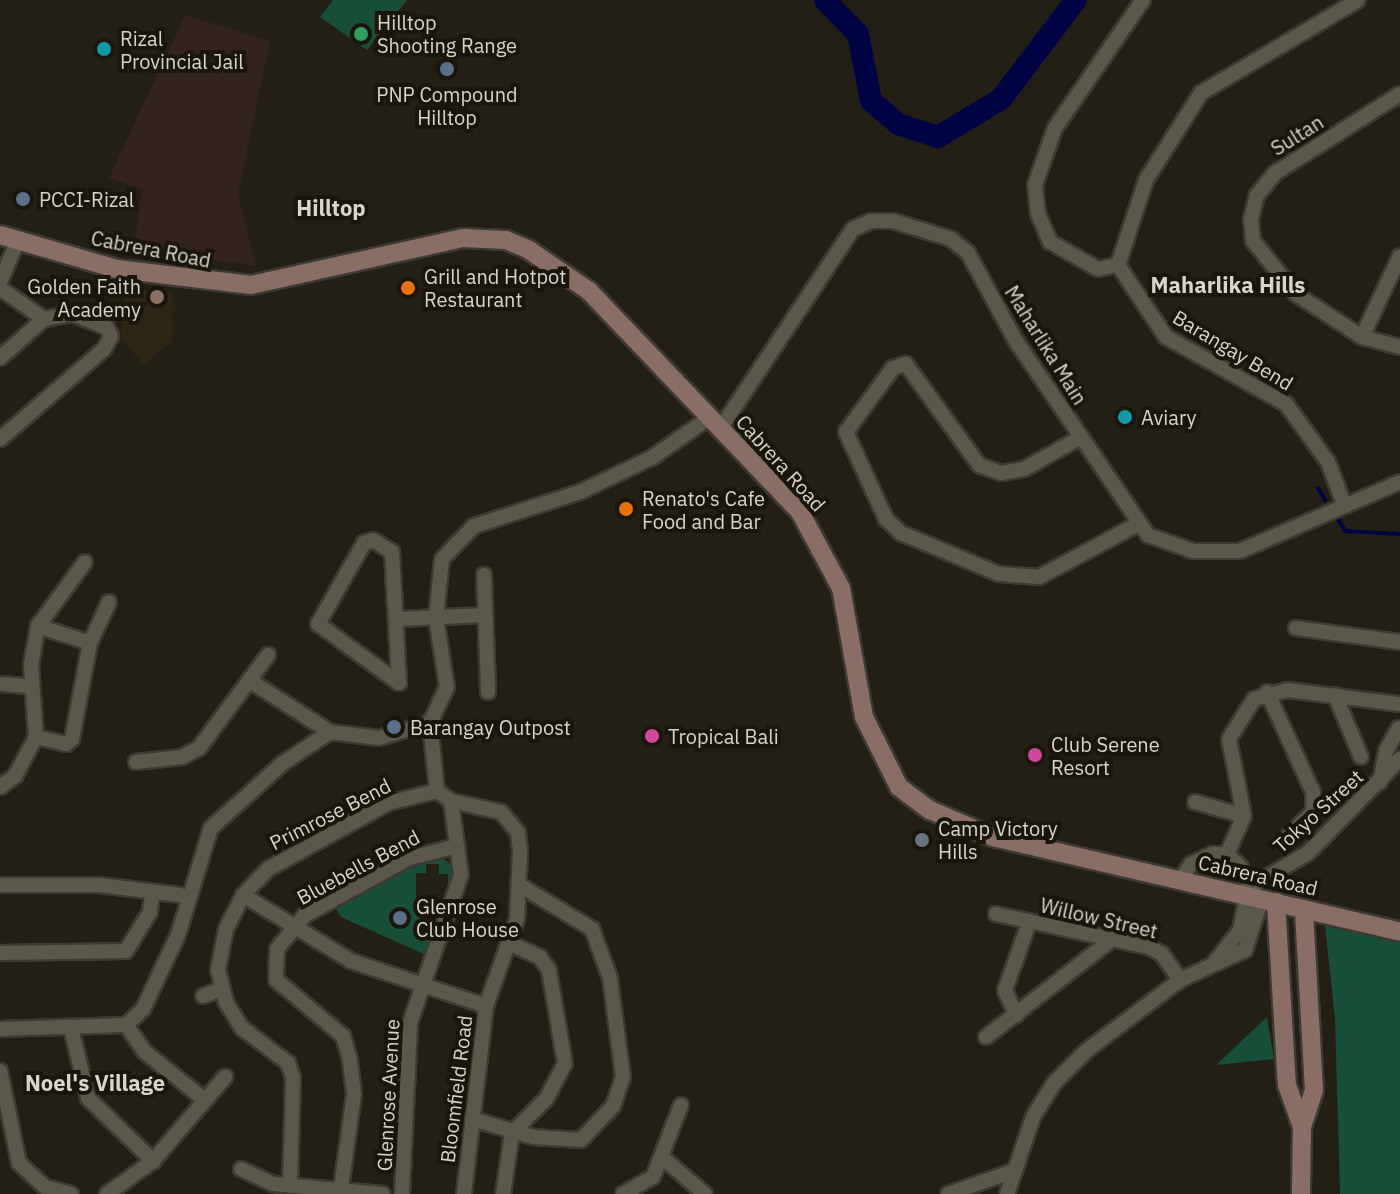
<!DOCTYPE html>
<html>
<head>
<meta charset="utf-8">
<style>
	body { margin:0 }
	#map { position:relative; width:1400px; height:1194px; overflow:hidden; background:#241f15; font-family:"IBM Plex Sans",sans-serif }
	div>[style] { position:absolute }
	.built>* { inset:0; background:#2d2514 }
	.education>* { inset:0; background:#34221e }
	.green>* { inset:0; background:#184f38 }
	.stream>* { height:4px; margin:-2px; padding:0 2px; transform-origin:2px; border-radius:2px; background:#000444 }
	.river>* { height:22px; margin:-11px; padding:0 11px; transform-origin:11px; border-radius:11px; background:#000444 }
	.roads { filter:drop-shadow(2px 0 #3e3a33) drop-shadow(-2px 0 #3e3a33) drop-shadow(0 2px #3e3a33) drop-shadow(0 -2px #3e3a33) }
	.street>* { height:14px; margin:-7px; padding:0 7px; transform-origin:7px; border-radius:7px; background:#5c574b }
	.secondary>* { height:18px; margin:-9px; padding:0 9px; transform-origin:9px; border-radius:9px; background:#8a6e66 }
	.dots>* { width:22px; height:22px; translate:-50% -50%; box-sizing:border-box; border:4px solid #1b160c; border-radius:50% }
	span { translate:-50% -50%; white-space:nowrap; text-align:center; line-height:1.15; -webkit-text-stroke:8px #1b160c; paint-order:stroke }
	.poi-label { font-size:20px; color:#d8d5ce }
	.left { translate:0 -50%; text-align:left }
	.right { translate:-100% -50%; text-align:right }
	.street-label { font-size:20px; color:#d8d5ce }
	.neighbourhood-label { font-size:22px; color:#d8d5ce; font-weight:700 }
</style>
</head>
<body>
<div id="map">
	<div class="built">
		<div style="clip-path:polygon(127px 288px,173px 293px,172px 341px,144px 365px,120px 337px)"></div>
	</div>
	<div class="education">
		<div style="clip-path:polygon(185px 15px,270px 41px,238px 194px,256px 266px,133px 249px,143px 189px,109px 178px)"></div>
	</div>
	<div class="green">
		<div style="clip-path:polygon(333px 0,407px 0,367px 50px,320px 17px)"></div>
		<div style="clip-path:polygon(evenodd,438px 855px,456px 868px,428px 956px,341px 917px,334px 905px,416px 859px,438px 855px,426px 864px,439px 864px,439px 874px,448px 874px,448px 903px,438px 904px,437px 918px,426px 918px,426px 904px,416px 903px,416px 873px,426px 873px,426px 864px)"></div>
		<div style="clip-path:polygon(1325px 926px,1400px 942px,1400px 1194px,1340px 1194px,1335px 1018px)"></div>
		<div style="clip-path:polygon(1267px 1017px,1274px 1059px,1216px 1065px)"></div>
	</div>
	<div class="stream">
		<div style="left:1318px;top:488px;width:14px;rotate:60deg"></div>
		<div style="left:1337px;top:517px;width:16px;rotate:60deg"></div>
		<div style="left:1345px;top:531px;width:55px;rotate:3.1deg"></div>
	</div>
	<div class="river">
		<div style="left:825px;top:0;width:47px;rotate:45.9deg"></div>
		<div style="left:858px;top:34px;width:68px;rotate:79deg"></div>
		<div style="left:871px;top:101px;width:35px;rotate:40deg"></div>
		<div style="left:898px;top:124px;width:42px;rotate:18deg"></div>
		<div style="left:938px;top:137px;width:74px;rotate:-31.1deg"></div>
		<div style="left:1001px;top:99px;width:124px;rotate:-52.9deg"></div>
	</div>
	<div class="roads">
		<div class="street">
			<div style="left:1400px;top:94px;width:148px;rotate:147.7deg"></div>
			<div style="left:1275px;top:173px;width:28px;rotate:129deg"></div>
			<div style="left:1257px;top:195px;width:25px;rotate:104deg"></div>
			<div style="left:1251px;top:219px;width:22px;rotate:85deg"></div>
			<div style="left:1253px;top:241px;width:68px;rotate:50.9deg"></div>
			<div style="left:1296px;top:294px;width:79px;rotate:33.1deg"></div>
			<div style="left:1362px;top:337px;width:39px;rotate:15deg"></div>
			<div style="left:1118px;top:265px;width:20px;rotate:169deg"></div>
			<div style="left:1098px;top:269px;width:55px;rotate:-150.6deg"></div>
			<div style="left:1050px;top:242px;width:30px;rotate:-113deg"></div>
			<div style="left:1038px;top:214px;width:29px;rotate:-96deg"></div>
			<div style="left:1035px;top:185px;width:60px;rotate:-70.7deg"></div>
			<div style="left:1055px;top:128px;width:155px;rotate:-55.5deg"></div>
			<div style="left:0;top:282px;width:46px;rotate:-66.8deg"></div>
			<div style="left:0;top:288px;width:54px;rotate:35.2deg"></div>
			<div style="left:44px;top:319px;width:29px;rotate:-10deg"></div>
			<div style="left:73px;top:314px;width:37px;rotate:22deg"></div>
			<div style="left:107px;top:328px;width:9px;rotate:63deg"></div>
			<div style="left:111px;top:336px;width:15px;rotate:118deg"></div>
			<div style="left:104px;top:349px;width:138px;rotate:139.1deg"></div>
			<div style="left:1362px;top:337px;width:89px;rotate:-64.9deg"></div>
			<div style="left:0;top:358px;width:59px;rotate:-41.6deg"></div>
			<div style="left:720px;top:429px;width:240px;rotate:-56.4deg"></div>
			<div style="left:853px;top:229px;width:20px;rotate:-24deg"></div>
			<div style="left:871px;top:221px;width:22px"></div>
			<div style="left:893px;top:221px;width:61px;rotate:17.2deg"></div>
			<div style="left:951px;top:239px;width:22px;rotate:39deg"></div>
			<div style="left:968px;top:253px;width:100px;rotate:61.4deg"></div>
			<div style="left:1016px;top:341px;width:235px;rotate:55.8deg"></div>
			<div style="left:1148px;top:535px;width:48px;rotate:19.6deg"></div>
			<div style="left:1193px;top:551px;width:47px"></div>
			<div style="left:1240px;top:551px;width:174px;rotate:-23.3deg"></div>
			<div style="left:1081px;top:437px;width:65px;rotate:150.7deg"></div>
			<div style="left:1024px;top:469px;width:23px;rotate:170deg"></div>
			<div style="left:1001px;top:473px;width:23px;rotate:-160deg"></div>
			<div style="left:979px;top:465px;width:125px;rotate:-125.9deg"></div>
			<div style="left:906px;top:364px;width:14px;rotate:163deg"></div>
			<div style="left:893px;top:368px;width:79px;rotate:126.3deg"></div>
			<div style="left:846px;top:432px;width:96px;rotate:65.3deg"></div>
			<div style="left:886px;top:519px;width:21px;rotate:43deg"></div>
			<div style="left:901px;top:533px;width:106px;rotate:22.7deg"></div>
			<div style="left:999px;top:574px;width:40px;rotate:4.3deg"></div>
			<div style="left:1039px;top:577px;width:110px;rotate:-28.2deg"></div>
			<div style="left:1344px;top:504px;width:45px;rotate:-110.9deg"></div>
			<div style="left:1328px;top:462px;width:72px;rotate:-125.9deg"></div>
			<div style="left:1286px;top:404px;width:137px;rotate:-150.8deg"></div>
			<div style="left:1166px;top:337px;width:87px;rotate:-123.7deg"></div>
			<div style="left:1118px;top:265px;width:89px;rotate:-71.8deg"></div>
			<div style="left:1146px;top:180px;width:103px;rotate:-57.7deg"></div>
			<div style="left:1201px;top:93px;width:182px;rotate:-30.6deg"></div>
			<div style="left:373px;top:540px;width:22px;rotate:32deg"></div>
			<div style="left:392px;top:552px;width:131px;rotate:86.9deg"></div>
			<div style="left:399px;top:683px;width:100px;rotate:-143.9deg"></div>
			<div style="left:318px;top:624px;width:93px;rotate:-60.4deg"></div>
			<div style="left:364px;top:543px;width:9px;rotate:-18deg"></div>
			<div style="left:484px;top:575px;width:117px;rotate:88deg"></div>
			<div style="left:399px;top:619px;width:86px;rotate:-2.7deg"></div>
			<div style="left:38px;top:626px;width:55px;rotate:18.1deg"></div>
			<div style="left:1296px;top:628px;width:105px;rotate:7.7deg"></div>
			<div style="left:252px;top:682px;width:93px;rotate:32.7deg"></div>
			<div style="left:330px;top:732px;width:49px;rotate:7deg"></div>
			<div style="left:379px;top:738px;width:53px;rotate:-16.4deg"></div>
			<div style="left:0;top:684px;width:31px;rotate:4deg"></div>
			<div style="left:1267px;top:692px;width:110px;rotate:65.3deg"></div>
			<div style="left:1313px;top:792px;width:20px;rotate:90deg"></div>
			<div style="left:1313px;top:812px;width:37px;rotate:136deg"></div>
			<div style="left:1335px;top:695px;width:67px;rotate:67.2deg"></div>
			<div style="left:36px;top:737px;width:31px;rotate:13deg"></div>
			<div style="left:66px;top:744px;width:8px;rotate:-40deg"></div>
			<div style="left:72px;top:739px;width:98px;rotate:-79.4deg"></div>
			<div style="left:90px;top:643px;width:45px;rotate:-65.1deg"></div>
			<div style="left:136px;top:762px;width:46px;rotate:-6.2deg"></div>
			<div style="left:182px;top:757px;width:19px;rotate:-28deg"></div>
			<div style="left:199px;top:748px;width:116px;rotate:-53.4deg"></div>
			<div style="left:1380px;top:782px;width:32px;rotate:-79deg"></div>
			<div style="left:1386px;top:751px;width:26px;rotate:-61deg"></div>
			<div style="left:0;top:787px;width:19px;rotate:-36deg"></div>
			<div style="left:15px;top:776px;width:44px;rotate:-61.7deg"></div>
			<div style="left:36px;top:737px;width:72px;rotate:-94deg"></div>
			<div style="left:31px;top:665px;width:40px;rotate:-80deg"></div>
			<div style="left:38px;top:626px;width:79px;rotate:-53.7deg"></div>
			<div style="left:451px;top:801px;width:51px;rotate:12.4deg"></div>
			<div style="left:501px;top:812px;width:26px;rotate:50deg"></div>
			<div style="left:518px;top:832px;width:19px;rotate:84deg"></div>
			<div style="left:520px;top:851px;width:68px;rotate:92.5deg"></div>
			<div style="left:517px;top:919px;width:92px;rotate:109.6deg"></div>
			<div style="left:486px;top:1006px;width:189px;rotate:96.7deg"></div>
			<div style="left:1195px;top:802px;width:51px;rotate:15.9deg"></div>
			<div style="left:1227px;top:854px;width:42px;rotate:-65.9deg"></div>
			<div style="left:1244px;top:816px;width:78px;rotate:-101deg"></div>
			<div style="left:1229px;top:739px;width:47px;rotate:-58deg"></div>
			<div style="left:1254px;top:699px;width:34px;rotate:-15deg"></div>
			<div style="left:1287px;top:690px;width:114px;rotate:7.1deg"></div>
			<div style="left:1181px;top:879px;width:18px;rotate:-56deg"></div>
			<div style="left:1191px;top:864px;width:23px;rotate:-25deg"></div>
			<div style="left:1212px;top:854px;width:15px"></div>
			<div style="left:1227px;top:854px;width:19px;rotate:43deg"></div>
			<div style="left:0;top:885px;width:99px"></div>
			<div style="left:99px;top:885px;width:82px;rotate:7deg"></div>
			<div style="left:1240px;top:893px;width:79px;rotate:-30.5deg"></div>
			<div style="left:1308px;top:853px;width:132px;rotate:-45.6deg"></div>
			<div style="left:243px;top:895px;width:127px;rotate:31.4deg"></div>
			<div style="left:351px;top:961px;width:142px;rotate:18.4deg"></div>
			<div style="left:996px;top:914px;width:157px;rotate:12.2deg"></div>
			<div style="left:1149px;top:947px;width:15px;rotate:28deg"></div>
			<div style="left:1162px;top:954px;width:32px;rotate:55deg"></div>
			<div style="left:0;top:953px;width:126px;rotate:-0.9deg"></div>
			<div style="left:126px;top:951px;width:46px;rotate:-58.4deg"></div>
			<div style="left:150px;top:912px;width:20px;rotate:-84deg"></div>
			<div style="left:1214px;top:963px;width:42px;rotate:-51.8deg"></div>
			<div style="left:1240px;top:930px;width:36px;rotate:-79deg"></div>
			<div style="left:203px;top:996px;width:19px;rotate:-21deg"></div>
			<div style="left:1016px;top:1015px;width:27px;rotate:-114deg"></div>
			<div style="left:1005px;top:990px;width:71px;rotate:-70.3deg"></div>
			<div style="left:126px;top:1025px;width:33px;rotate:55deg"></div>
			<div style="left:145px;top:1052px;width:77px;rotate:38.7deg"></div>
			<div style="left:71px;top:1028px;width:72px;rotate:76.3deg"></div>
			<div style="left:88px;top:1098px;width:91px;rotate:44.1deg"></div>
			<div style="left:0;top:1029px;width:126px;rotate:-1.8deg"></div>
			<div style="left:126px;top:1025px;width:23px;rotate:-43deg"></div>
			<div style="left:143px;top:1009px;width:82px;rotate:-64.7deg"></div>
			<div style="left:178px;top:935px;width:112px;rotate:-72.9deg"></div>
			<div style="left:211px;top:828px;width:97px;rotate:-42.1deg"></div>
			<div style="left:283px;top:763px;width:56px;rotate:-33.4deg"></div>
			<div style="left:986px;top:1037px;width:158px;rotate:-37.8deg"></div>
			<div style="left:0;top:1071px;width:94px;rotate:78.3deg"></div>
			<div style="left:19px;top:1163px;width:35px;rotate:43deg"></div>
			<div style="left:45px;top:1187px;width:27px;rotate:15deg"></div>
			<div style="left:472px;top:1119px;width:64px;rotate:16.4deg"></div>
			<div style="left:533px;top:1137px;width:48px;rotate:3.6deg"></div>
			<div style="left:581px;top:1140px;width:47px;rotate:-46.7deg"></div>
			<div style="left:613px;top:1106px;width:31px;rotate:-71deg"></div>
			<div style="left:623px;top:1077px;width:100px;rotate:-97.5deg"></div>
			<div style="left:610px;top:978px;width:52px;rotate:-110.2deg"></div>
			<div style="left:592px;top:929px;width:83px;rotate:-148.8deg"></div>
			<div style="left:664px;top:1159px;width:54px;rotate:40.5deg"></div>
			<div style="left:241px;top:1169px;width:35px;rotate:25deg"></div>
			<div style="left:273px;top:1184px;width:110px;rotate:5.2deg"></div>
			<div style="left:290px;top:1186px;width:108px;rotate:-88.4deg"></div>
			<div style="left:293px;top:1078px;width:16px;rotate:-108deg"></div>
			<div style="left:288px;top:1063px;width:58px;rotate:-142.7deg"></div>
			<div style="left:242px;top:1028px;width:31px;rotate:-122deg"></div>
			<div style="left:226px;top:1002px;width:33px;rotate:-104deg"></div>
			<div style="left:218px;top:970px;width:42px;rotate:-79deg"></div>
			<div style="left:226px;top:929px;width:38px;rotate:-63deg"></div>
			<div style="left:243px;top:895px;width:36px;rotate:-46deg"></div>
			<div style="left:268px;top:869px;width:137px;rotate:-28.8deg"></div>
			<div style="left:388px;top:803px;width:50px;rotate:-13.8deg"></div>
			<div style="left:341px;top:1188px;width:95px;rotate:-82.1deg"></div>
			<div style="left:354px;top:1094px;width:34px;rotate:-97deg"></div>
			<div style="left:350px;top:1060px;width:25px;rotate:-106deg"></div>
			<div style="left:343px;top:1036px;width:87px;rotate:-140.1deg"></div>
			<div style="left:276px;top:980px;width:31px;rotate:-88deg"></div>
			<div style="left:277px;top:949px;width:44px;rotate:-50.5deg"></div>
			<div style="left:305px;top:915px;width:119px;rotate:-28.5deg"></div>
			<div style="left:410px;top:858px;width:49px;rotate:-14.3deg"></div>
			<div style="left:107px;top:1194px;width:57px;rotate:-35.7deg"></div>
			<div style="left:153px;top:1161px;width:111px;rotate:-49.4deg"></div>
			<div style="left:402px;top:1194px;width:171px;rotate:-87.3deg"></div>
			<div style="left:410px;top:1023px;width:157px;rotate:-71deg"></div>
			<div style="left:461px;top:875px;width:75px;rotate:-97.7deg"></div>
			<div style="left:451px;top:801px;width:17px;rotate:-144deg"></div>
			<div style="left:437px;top:791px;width:68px;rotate:-95.9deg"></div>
			<div style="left:430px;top:723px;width:40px;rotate:-65deg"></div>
			<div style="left:447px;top:687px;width:70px;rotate:-99.1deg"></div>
			<div style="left:436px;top:618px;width:59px;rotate:-84.2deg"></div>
			<div style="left:442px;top:559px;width:46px;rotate:-45.9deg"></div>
			<div style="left:474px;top:526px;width:111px;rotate:-17.8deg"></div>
			<div style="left:580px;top:492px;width:81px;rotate:-25.6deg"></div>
			<div style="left:653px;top:457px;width:68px;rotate:-34.9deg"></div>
			<div style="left:503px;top:1194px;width:62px;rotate:-81.6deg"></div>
			<div style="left:512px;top:1133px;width:48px;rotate:-45deg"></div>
			<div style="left:546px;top:1099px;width:40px;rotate:-62deg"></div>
			<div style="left:565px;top:1064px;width:95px;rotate:-99.7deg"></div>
			<div style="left:549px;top:970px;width:16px;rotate:-125deg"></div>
			<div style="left:540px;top:957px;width:32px;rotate:-156deg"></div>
			<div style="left:623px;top:1194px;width:34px;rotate:-30deg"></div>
			<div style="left:653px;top:1177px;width:77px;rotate:-68.7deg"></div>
			<div style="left:948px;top:1194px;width:70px;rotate:-19.2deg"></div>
			<div style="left:1007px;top:1194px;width:81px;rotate:-71.3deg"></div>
			<div style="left:1033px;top:1117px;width:40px;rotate:-58deg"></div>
			<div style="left:1054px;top:1083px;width:45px;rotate:-45deg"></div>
			<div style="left:1086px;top:1051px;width:118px;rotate:-37.1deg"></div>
			<div style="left:1180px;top:980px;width:72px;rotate:-24.8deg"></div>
			<div style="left:1245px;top:950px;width:55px;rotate:-71.9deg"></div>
		</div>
		<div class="secondary">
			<div style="left:0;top:235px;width:122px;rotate:16.2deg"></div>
			<div style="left:117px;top:269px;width:135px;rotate:6.8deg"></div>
			<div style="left:251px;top:285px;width:217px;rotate:-12.5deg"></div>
			<div style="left:463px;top:238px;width:43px;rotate:2.7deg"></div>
			<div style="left:506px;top:240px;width:25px;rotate:23deg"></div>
			<div style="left:529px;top:250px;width:73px;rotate:34.3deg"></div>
			<div style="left:589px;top:291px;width:306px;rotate:46.3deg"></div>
			<div style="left:800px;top:512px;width:86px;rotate:61.7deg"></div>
			<div style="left:841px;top:588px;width:131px;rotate:79.9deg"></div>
			<div style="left:864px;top:717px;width:78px;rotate:63.4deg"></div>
			<div style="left:899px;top:787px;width:39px;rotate:37deg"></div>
			<div style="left:930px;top:810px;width:69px;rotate:23.2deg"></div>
			<div style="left:993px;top:837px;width:418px;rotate:13.1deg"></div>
			<div style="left:1276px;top:902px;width:183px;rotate:86.6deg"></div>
			<div style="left:1287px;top:1085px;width:45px;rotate:70.3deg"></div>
			<div style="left:1302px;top:1127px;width:67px;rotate:90.9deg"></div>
			<div style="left:1302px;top:1127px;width:39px;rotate:-72deg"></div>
			<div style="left:1314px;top:1090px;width:181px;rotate:-93.2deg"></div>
		</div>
	</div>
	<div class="dots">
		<div style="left:361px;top:34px;background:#2e9e5b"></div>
		<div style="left:104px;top:49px;background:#0f9aa8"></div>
		<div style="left:447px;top:69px;background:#5c6f8a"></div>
		<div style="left:23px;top:199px;background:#5c6f8a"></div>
		<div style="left:408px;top:288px;background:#e8710a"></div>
		<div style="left:157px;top:297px;background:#8d6e63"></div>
		<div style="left:1125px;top:417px;background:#0f9aa8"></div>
		<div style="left:626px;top:509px;background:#e8710a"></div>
		<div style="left:394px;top:727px;background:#5c6f8a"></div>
		<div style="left:652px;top:736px;background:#d1479c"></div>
		<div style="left:1035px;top:755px;background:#d1479c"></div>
		<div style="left:922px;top:840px;background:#6b7280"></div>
		<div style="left:400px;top:918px;background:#5c6f8a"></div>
	</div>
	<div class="poi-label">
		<span class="left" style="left:377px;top:34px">Hilltop<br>Shooting Range</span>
		<span class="left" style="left:120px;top:50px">Rizal<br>Provincial Jail</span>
		<span style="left:447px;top:106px">PNP Compound<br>Hilltop</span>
		<span class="left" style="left:39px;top:199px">PCCI-Rizal</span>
		<span class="left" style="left:424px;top:288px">Grill and Hotpot<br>Restaurant</span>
		<span class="right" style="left:141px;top:298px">Golden Faith<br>Academy</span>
		<span class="left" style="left:1141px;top:417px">Aviary</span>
		<span class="left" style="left:642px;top:510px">Renato's Cafe<br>Food and Bar</span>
		<span class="left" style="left:410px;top:727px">Barangay Outpost</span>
		<span class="left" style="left:668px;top:736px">Tropical Bali</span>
		<span class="left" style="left:1051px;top:756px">Club Serene<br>Resort</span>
		<span class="left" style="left:938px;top:840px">Camp Victory<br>Hills</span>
		<span class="left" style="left:416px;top:918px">Glenrose<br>Club House</span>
	</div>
	<div class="street-label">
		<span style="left:1297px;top:135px;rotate:-32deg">Sultan</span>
		<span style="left:151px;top:249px;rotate:11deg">Cabrera Road</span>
		<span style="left:1046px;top:345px;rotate:58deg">Maharlika Main</span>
		<span style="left:1233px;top:350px;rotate:31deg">Barangay Bend</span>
		<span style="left:781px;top:463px;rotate:48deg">Cabrera Road</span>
		<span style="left:1318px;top:811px;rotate:-42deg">Tokyo Street</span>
		<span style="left:330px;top:814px;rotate:-27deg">Primrose Bend</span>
		<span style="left:358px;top:867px;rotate:-28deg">Bluebells Bend</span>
		<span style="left:1258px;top:875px;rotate:13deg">Cabrera Road</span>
		<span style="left:1099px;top:918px;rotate:13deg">Willow Street</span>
		<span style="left:456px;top:1089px;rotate:-83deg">Bloomfield Road</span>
		<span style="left:388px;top:1095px;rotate:-87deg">Glenrose Avenue</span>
	</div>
	<div class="neighbourhood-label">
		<span style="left:331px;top:208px">Hilltop</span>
		<span style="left:1228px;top:285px">Maharlika Hills</span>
		<span style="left:95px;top:1083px">Noel's Village</span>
	</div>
</div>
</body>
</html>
